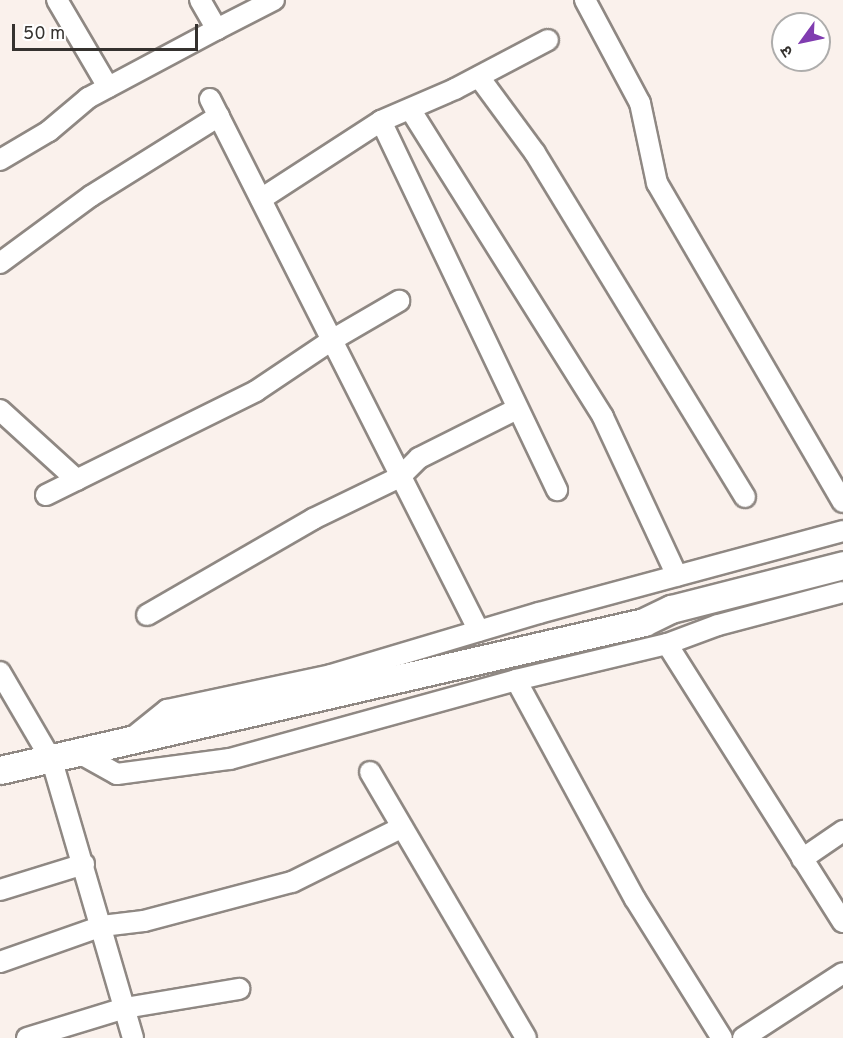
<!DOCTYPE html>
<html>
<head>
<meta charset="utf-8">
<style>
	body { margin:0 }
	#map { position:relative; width:843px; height:1038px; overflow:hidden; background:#faf1ec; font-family:Overpass,"Noto Sans Devanagari",sans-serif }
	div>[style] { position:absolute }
	.roads { filter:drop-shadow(2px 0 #8f8883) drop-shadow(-2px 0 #8f8883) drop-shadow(0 2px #8f8883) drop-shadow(0 -2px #8f8883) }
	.minor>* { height:20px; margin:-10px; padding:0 10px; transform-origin:10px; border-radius:10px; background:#fff }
	.secondary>* { height:27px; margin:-13.5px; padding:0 13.5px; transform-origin:13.5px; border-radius:13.5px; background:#fff }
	span { translate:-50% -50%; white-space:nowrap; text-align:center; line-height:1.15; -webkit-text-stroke:6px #fff; paint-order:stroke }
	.north { position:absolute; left:771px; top:12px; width:60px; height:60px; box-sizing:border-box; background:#fff; border:2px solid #aeadac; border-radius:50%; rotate:237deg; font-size:16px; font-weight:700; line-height:24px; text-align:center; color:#35322f }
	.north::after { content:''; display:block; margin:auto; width:21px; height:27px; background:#803cb0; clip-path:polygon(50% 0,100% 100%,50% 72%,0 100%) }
	.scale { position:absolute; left:12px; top:24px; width:186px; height:27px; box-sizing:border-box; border:3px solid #35322f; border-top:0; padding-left:8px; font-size:18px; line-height:21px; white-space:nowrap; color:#35322f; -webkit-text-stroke:4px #fff; paint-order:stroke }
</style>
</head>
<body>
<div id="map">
	<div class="roads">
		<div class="minor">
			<div style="left:57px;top:0;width:101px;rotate:59.6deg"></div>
			<div style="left:200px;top:0;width:34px;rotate:60deg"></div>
			<div style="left:217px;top:29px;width:64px;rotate:-27deg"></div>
			<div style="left:585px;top:0;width:117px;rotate:61.9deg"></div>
			<div style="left:640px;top:103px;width:82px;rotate:78deg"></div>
			<div style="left:657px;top:183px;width:369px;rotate:59.8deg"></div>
			<div style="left:479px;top:77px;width:94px;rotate:53.6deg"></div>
			<div style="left:535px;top:153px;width:403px;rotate:58.6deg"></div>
			<div style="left:210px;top:99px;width:596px;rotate:63.18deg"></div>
			<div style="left:410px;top:109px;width:363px;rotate:57.9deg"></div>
			<div style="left:603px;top:417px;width:175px;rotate:65deg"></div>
			<div style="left:381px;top:121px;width:409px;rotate:64.5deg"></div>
			<div style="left:0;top:160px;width:57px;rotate:-30.6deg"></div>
			<div style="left:49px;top:131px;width:51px;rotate:-40.2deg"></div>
			<div style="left:88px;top:98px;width:146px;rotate:-28.1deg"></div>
			<div style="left:261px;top:199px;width:143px;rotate:-33deg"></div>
			<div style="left:381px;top:121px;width:81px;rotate:-23.4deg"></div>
			<div style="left:455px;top:89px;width:105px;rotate:-27.8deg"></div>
			<div style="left:0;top:263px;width:113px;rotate:-36.4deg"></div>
			<div style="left:91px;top:196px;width:151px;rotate:-32deg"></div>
			<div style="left:0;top:410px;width:104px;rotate:42.3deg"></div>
			<div style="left:46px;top:495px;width:234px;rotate:-26.3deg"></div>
			<div style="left:256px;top:391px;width:92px;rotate:-33.9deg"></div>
			<div style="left:332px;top:340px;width:78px;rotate:-30.2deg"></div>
			<div style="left:147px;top:615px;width:192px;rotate:-30deg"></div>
			<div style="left:313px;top:519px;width:97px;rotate:-25.8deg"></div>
			<div style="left:400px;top:477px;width:27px;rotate:-45deg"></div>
			<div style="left:419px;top:458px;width:110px;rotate:-26.6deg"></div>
			<div style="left:667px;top:644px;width:329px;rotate:57.7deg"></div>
			<div style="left:0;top:672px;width:103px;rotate:59.7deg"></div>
			<div style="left:52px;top:761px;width:289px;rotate:73.7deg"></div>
			<div style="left:516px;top:680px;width:249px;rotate:61.5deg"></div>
			<div style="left:635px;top:899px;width:164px;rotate:58deg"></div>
			<div style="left:132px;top:738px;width:45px;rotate:-38.7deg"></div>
			<div style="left:167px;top:710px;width:168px;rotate:-12deg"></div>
			<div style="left:331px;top:675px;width:217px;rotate:-16.6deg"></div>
			<div style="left:539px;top:613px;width:315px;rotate:-15.1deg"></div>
			<div style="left:81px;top:754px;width:41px;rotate:29.1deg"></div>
			<div style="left:117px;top:774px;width:114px;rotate:-7.6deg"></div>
			<div style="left:230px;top:759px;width:297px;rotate:-15.4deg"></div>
			<div style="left:516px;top:680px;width:155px;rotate:-13.4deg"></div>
			<div style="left:667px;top:644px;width:54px;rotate:-20.4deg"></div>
			<div style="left:718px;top:625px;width:129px;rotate:-14.8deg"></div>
			<div style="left:370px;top:772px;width:308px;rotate:59.6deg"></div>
			<div style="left:802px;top:859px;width:50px;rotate:-34.3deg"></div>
			<div style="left:0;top:890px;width:88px;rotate:-17.2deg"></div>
			<div style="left:0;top:962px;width:108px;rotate:-19.4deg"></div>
			<div style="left:102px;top:926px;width:42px;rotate:-6.8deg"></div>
			<div style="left:144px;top:921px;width:153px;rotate:-14.8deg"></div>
			<div style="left:292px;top:882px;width:122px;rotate:-26.4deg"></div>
			<div style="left:27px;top:1038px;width:102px;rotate:-17deg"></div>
			<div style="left:125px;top:1008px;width:116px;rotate:-9.5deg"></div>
			<div style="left:743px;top:1038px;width:119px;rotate:-33deg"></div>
		</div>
		<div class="secondary">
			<div style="left:0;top:770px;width:661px;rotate:-12.94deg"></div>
			<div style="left:644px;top:622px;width:30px;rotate:-26deg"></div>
			<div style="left:671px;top:609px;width:178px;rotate:-14.3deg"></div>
		</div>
	</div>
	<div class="north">उ</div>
	<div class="scale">50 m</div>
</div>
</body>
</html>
